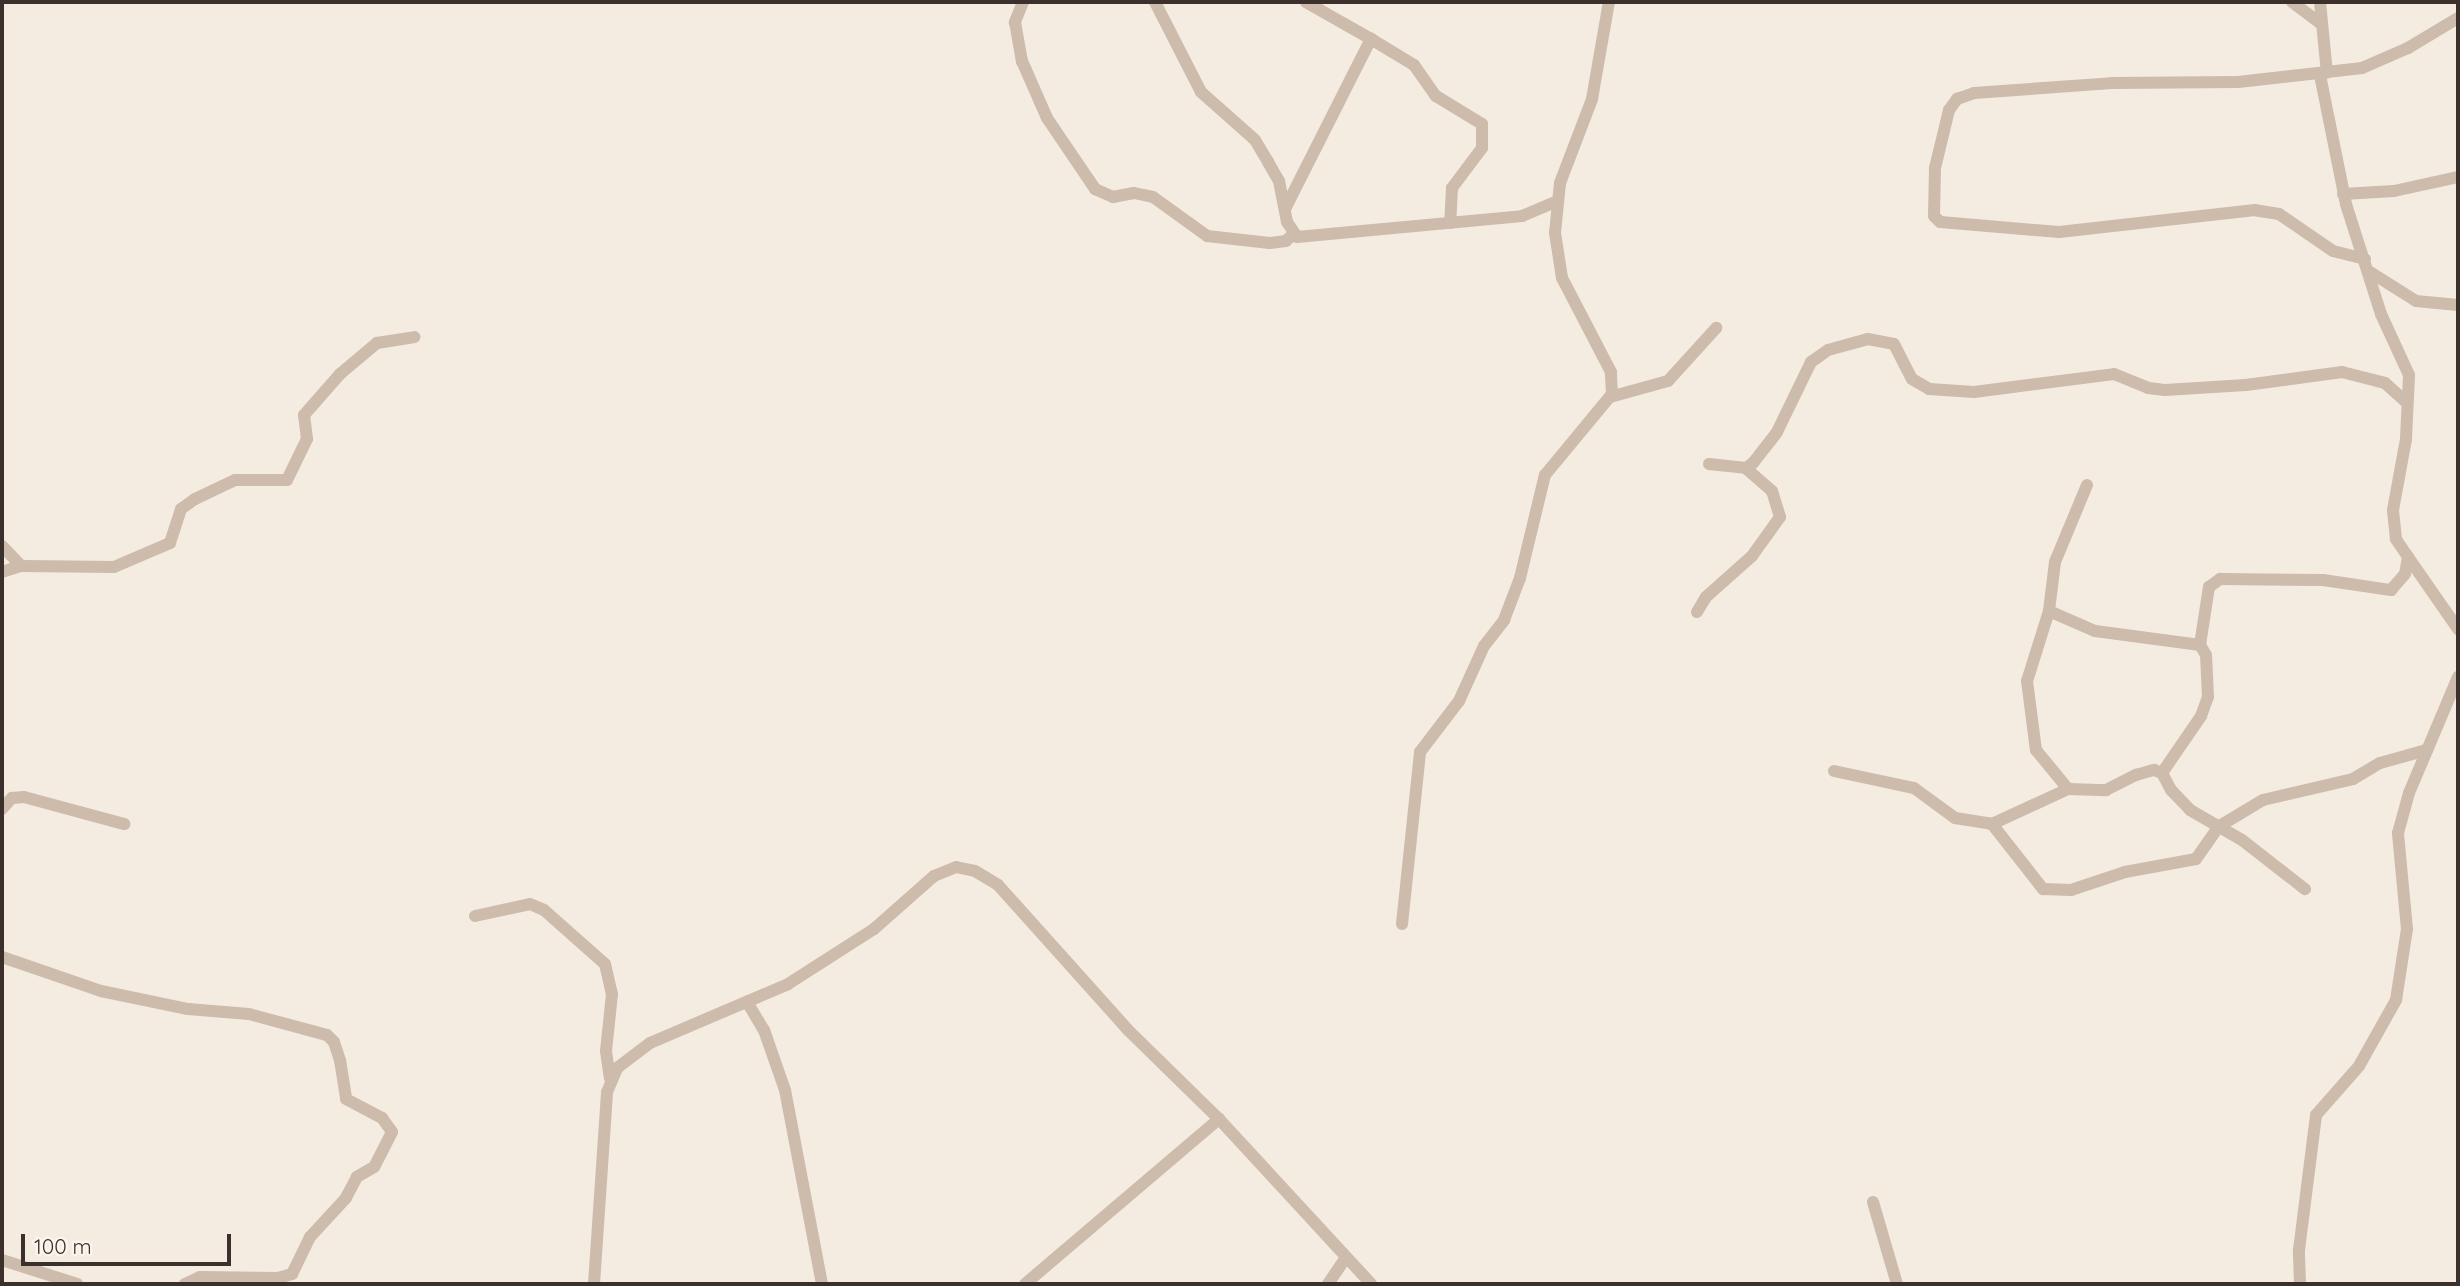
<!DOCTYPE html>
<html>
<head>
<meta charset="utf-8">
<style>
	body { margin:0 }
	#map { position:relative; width:2460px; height:1286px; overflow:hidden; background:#f4ebe1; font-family:Quicksand,sans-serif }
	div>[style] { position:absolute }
	.street>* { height:12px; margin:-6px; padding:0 6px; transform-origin:6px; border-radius:6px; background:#cdbbac }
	span { translate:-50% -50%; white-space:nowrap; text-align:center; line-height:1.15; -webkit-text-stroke:5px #fbf5ee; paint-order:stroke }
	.frame { position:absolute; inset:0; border:4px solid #3b302b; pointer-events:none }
	.scale { position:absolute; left:21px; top:1234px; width:210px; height:32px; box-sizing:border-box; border:4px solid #3b302b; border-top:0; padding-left:9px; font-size:21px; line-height:24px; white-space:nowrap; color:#3b302b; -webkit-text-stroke:5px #fbf5ee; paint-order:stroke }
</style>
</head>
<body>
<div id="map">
	<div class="street">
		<div style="left:1023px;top:2px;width:22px;rotate:112deg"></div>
		<div style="left:1015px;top:22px;width:40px;rotate:80deg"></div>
		<div style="left:1022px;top:61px;width:62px;rotate:66.3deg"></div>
		<div style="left:1047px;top:118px;width:86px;rotate:55.9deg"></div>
		<div style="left:1095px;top:189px;width:20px;rotate:24deg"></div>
		<div style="left:1113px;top:197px;width:21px;rotate:-11deg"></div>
		<div style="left:1134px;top:193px;width:19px;rotate:12deg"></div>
		<div style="left:1153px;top:197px;width:67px;rotate:35.8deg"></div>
		<div style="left:1207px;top:236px;width:63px;rotate:6.3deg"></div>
		<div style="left:1270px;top:243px;width:16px;rotate:-7deg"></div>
		<div style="left:1286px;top:241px;width:10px;rotate:-45deg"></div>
		<div style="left:1155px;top:2px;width:101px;rotate:62.9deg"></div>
		<div style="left:1201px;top:92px;width:72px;rotate:41.6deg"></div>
		<div style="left:1255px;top:140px;width:26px;rotate:59deg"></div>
		<div style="left:1268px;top:162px;width:22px;rotate:60deg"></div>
		<div style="left:1279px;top:181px;width:42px;rotate:79deg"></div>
		<div style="left:1287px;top:222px;width:18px;rotate:56deg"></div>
		<div style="left:1297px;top:237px;width:226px;rotate:-5.3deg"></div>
		<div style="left:1522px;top:216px;width:38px;rotate:-23deg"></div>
		<div style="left:2292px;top:2px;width:35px;rotate:37deg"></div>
		<div style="left:2320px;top:2px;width:71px;rotate:84.4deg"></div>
		<div style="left:1371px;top:39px;width:50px;rotate:31.2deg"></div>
		<div style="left:1414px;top:65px;width:38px;rotate:55deg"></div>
		<div style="left:1436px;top:96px;width:54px;rotate:31.3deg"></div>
		<div style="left:1482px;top:124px;width:24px;rotate:90deg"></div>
		<div style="left:1482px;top:148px;width:50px;rotate:126.9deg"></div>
		<div style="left:1452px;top:188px;width:35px;rotate:93deg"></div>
		<div style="left:2343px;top:194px;width:51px;rotate:-3.4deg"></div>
		<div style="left:2394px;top:191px;width:66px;rotate:-12.3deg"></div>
		<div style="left:1285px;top:209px;width:191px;rotate:-63.2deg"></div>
		<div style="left:1371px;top:39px;width:75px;rotate:-150.4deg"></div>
		<div style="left:2365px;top:259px;width:33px;rotate:-166deg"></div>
		<div style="left:2333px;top:251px;width:65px;rotate:-145.6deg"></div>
		<div style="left:2279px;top:214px;width:24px;rotate:-171deg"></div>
		<div style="left:2255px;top:210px;width:197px;rotate:173.6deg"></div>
		<div style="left:2059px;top:232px;width:119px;rotate:-175.2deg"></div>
		<div style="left:1940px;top:222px;width:8px;rotate:-135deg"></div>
		<div style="left:1934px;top:216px;width:48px;rotate:-88.8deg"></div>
		<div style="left:1935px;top:168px;width:60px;rotate:-76.4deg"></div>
		<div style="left:1949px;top:110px;width:14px;rotate:-54deg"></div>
		<div style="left:1957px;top:99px;width:18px;rotate:-19deg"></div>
		<div style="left:1974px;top:93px;width:138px;rotate:-4.1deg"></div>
		<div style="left:2112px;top:83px;width:126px;rotate:-0.5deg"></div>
		<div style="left:2238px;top:82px;width:125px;rotate:-6.4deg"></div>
		<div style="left:2362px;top:68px;width:50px;rotate:-23.5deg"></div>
		<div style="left:2408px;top:48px;width:58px;rotate:-31deg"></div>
		<div style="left:2370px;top:272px;width:54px;rotate:32.2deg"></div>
		<div style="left:2416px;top:301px;width:42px;rotate:5.4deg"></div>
		<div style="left:1610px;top:397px;width:60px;rotate:-15.4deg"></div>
		<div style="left:1668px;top:381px;width:72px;rotate:-47.8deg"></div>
		<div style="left:1709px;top:464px;width:37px;rotate:6deg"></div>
		<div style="left:1746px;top:468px;width:9px;rotate:-36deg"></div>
		<div style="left:1753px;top:463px;width:39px;rotate:-52deg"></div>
		<div style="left:1777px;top:432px;width:78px;rotate:-64.1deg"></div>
		<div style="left:1811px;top:362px;width:21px;rotate:-35deg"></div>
		<div style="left:1828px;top:350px;width:41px;rotate:-15.4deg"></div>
		<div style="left:1868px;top:339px;width:26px;rotate:11deg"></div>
		<div style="left:1894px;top:344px;width:39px;rotate:63deg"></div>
		<div style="left:1912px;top:379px;width:20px;rotate:30deg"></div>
		<div style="left:1929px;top:389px;width:45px;rotate:3.8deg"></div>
		<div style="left:1974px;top:392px;width:141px;rotate:-7.3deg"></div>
		<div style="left:2114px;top:374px;width:37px;rotate:22deg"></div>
		<div style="left:2148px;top:388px;width:17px;rotate:7deg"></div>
		<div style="left:2165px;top:390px;width:81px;rotate:-3.5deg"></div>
		<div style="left:2246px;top:385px;width:97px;rotate:-7.7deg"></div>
		<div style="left:2342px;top:372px;width:44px;rotate:14.3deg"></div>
		<div style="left:2385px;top:383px;width:28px;rotate:42deg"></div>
		<div style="left:2087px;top:485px;width:83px;rotate:112.6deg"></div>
		<div style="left:2055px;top:562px;width:49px;rotate:97deg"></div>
		<div style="left:2049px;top:611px;width:73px;rotate:107.4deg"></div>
		<div style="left:2027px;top:681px;width:70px;rotate:82.6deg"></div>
		<div style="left:2036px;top:750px;width:50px;rotate:50.6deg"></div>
		<div style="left:2068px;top:789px;width:38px;rotate:2deg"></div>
		<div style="left:2106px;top:790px;width:34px;rotate:-27deg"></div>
		<div style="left:2136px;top:775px;width:19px;rotate:-16deg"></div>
		<div style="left:2154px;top:770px;width:9px;rotate:21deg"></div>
		<div style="left:2162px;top:773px;width:19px;rotate:62deg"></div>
		<div style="left:2171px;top:790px;width:28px;rotate:46deg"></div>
		<div style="left:2190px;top:810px;width:60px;rotate:30deg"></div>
		<div style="left:2242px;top:840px;width:80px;rotate:37.9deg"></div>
		<div style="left:2px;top:546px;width:28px;rotate:46deg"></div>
		<div style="left:2408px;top:557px;width:88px;rotate:55.2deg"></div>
		<div style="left:2px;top:572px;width:20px;rotate:-18deg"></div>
		<div style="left:21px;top:566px;width:93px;rotate:0.6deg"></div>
		<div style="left:114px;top:567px;width:61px;rotate:-23.2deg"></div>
		<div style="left:170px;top:543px;width:36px;rotate:-72deg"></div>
		<div style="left:181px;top:509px;width:17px;rotate:-36deg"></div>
		<div style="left:195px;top:499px;width:44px;rotate:-25.4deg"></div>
		<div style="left:235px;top:480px;width:52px"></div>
		<div style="left:287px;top:480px;width:46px;rotate:-64deg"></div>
		<div style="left:307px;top:439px;width:24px;rotate:-97deg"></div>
		<div style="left:304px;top:415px;width:55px;rotate:-48.7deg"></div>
		<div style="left:340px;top:374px;width:48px;rotate:-40deg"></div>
		<div style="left:377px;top:343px;width:38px;rotate:-9deg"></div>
		<div style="left:2049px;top:611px;width:50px;rotate:23.5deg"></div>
		<div style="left:2095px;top:631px;width:106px;rotate:7.6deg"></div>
		<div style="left:2200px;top:645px;width:59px;rotate:-81.2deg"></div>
		<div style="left:2209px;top:587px;width:14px;rotate:-36deg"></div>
		<div style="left:2220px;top:579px;width:103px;rotate:0.6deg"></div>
		<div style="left:2323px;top:580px;width:69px;rotate:8.4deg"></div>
		<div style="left:2391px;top:590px;width:21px;rotate:-49deg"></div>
		<div style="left:2405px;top:574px;width:17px;rotate:-80deg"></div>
		<div style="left:2408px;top:557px;width:22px;rotate:-124deg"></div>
		<div style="left:2396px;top:539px;width:29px;rotate:-96deg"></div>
		<div style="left:2393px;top:510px;width:72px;rotate:-79.6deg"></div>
		<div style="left:2406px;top:439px;width:64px;rotate:-87.3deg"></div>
		<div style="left:2409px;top:375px;width:67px;rotate:-114.7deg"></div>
		<div style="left:2381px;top:314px;width:115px;rotate:-107.7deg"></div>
		<div style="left:2346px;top:204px;width:132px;rotate:-101.4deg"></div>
		<div style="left:1697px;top:612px;width:17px;rotate:-59deg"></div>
		<div style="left:1706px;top:597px;width:62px;rotate:-41.7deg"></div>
		<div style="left:1752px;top:556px;width:48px;rotate:-54.3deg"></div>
		<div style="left:1780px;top:517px;width:27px;rotate:-107deg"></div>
		<div style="left:1772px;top:491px;width:35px;rotate:-139deg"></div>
		<div style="left:1834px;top:771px;width:82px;rotate:12deg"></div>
		<div style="left:1914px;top:788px;width:51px;rotate:36.2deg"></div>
		<div style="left:1955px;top:818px;width:37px;rotate:9deg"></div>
		<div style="left:1992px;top:824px;width:83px;rotate:51.9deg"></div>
		<div style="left:2043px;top:889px;width:28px;rotate:2deg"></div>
		<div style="left:2071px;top:890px;width:57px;rotate:-18.4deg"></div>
		<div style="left:2125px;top:872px;width:72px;rotate:-10.4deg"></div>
		<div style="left:2196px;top:859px;width:39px;rotate:-55deg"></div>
		<div style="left:2218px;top:827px;width:52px;rotate:-31deg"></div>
		<div style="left:2263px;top:800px;width:92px;rotate:-13.1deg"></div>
		<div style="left:2353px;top:779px;width:31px;rotate:-31deg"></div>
		<div style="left:2380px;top:763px;width:49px;rotate:-15.5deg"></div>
		<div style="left:2162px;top:773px;width:69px;rotate:-55.6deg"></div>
		<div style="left:2201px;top:716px;width:20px;rotate:-70deg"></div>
		<div style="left:2208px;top:697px;width:42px;rotate:-92.7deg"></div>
		<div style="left:2206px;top:655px;width:12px;rotate:-121deg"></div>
		<div style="left:2px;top:809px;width:15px;rotate:-48deg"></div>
		<div style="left:12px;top:798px;width:12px;rotate:-5deg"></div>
		<div style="left:24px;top:797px;width:104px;rotate:15.1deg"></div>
		<div style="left:1992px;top:824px;width:84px;rotate:-24.7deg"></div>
		<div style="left:475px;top:916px;width:56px;rotate:-12.3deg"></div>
		<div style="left:530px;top:904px;width:15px;rotate:23deg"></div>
		<div style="left:544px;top:910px;width:81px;rotate:41.5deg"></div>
		<div style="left:605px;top:964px;width:31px;rotate:77deg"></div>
		<div style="left:612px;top:994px;width:57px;rotate:96deg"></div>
		<div style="left:606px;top:1051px;width:27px;rotate:82deg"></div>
		<div style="left:1402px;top:924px;width:173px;rotate:-84deg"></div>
		<div style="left:1420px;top:752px;width:64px;rotate:-52.6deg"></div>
		<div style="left:1459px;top:701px;width:60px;rotate:-65.6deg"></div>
		<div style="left:1484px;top:646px;width:33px;rotate:-52deg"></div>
		<div style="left:1504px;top:620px;width:45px;rotate:-69.1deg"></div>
		<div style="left:1520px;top:578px;width:106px;rotate:-76.4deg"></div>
		<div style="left:1545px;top:475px;width:105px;rotate:-50.4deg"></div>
		<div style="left:1612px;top:394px;width:22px;rotate:-93deg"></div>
		<div style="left:1611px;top:372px;width:106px;rotate:-117.5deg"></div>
		<div style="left:1562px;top:278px;width:46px;rotate:-98.8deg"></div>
		<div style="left:1555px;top:233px;width:50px;rotate:-84.3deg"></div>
		<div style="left:1560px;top:183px;width:90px;rotate:-69.1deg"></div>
		<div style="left:1592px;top:99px;width:98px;rotate:-80.1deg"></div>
		<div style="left:2px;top:957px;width:105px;rotate:19deg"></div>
		<div style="left:101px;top:991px;width:89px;rotate:11.7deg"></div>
		<div style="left:188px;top:1009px;width:61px;rotate:4.7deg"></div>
		<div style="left:249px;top:1014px;width:81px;rotate:15.1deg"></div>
		<div style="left:327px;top:1035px;width:10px;rotate:45deg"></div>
		<div style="left:334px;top:1042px;width:19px;rotate:72deg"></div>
		<div style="left:340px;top:1060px;width:39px;rotate:81deg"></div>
		<div style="left:346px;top:1099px;width:41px;rotate:27.8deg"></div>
		<div style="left:382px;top:1118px;width:17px;rotate:54deg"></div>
		<div style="left:392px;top:1132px;width:39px;rotate:117deg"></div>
		<div style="left:374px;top:1167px;width:20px;rotate:150deg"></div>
		<div style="left:357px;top:1177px;width:24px;rotate:118deg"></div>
		<div style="left:346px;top:1198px;width:53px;rotate:132.7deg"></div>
		<div style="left:310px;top:1237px;width:41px;rotate:115.9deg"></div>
		<div style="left:292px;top:1274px;width:15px;rotate:164deg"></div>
		<div style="left:278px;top:1278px;width:78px;rotate:-179.3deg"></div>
		<div style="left:200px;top:1277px;width:17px;rotate:155deg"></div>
		<div style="left:747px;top:1002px;width:33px;rotate:59deg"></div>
		<div style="left:764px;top:1030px;width:64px;rotate:70.7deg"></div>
		<div style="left:785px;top:1090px;width:197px;rotate:79.2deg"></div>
		<div style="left:1873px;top:1202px;width:85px;rotate:73.7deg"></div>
		<div style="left:2px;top:1260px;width:79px;rotate:17.7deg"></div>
		<div style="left:594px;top:1284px;width:192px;rotate:-86.1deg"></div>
		<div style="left:607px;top:1092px;width:26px;rotate:-67deg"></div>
		<div style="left:617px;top:1068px;width:41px;rotate:-37.1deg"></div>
		<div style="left:650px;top:1043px;width:150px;rotate:-23.1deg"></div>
		<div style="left:788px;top:984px;width:102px;rotate:-32.6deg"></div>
		<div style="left:874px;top:929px;width:80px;rotate:-41.5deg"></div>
		<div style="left:934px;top:876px;width:24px;rotate:-22deg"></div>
		<div style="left:956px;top:867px;width:19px;rotate:12deg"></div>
		<div style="left:975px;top:871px;width:27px;rotate:31deg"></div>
		<div style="left:998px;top:885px;width:193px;rotate:48.1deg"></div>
		<div style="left:1127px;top:1029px;width:129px;rotate:44.4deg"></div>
		<div style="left:1219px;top:1119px;width:224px;rotate:47.3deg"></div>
		<div style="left:1025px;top:1284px;width:255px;rotate:-40.4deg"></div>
		<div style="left:1328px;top:1284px;width:30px;rotate:-56deg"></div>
		<div style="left:2300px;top:1284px;width:34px;rotate:-92deg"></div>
		<div style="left:2299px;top:1250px;width:136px;rotate:-82.8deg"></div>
		<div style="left:2316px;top:1115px;width:65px;rotate:-48.7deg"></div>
		<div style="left:2359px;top:1066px;width:76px;rotate:-60.7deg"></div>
		<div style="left:2396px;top:1000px;width:72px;rotate:-81.2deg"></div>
		<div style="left:2407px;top:929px;width:96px;rotate:-95.4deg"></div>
		<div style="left:2398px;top:833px;width:41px;rotate:-74.6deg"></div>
		<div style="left:2409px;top:793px;width:126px;rotate:-67.1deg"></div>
	</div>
	<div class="frame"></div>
	<div class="scale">100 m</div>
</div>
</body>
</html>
